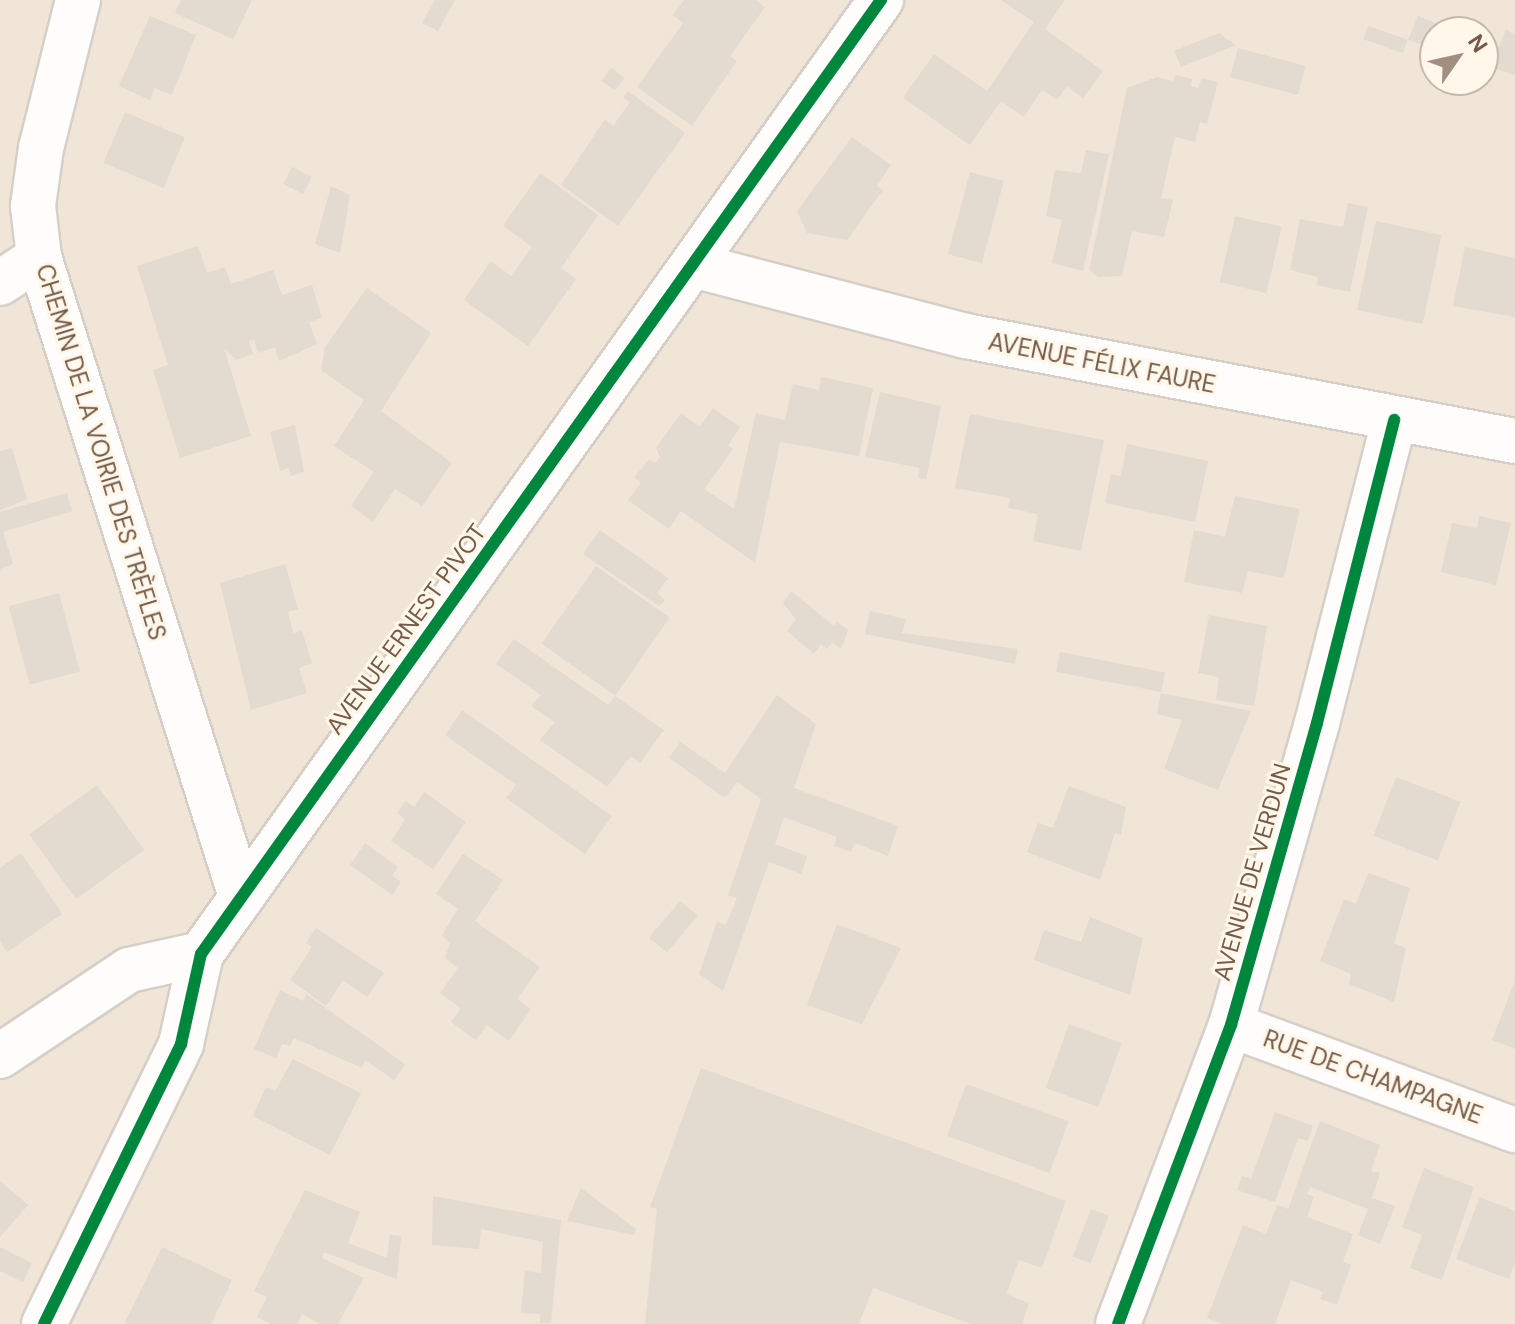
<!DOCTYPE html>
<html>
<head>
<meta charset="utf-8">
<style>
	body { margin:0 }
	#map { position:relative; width:1515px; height:1324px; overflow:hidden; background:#f6f2e9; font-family:"DM Sans",sans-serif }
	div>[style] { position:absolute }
	.residential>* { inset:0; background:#f0e5d6 }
	.building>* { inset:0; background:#e3dad0; transform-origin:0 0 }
	.roads { filter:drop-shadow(2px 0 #d5cfc8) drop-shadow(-2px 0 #d5cfc8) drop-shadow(0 2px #d5cfc8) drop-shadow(0 -2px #d5cfc8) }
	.street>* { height:44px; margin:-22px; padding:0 22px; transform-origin:22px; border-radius:22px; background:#fefdfc }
	.cycleway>* { height:12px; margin:-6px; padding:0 6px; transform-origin:6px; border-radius:6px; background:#00873e }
	span { translate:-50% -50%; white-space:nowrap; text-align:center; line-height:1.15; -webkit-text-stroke:6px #fff7e9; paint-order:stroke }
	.street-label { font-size:24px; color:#755a49 }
	.north { position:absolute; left:1419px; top:16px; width:80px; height:80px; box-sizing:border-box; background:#fff7e9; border:2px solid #c8b8a9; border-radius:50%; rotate:56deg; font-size:22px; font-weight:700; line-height:32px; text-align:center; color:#755a49 }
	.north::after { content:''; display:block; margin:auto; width:28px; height:36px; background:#a28f81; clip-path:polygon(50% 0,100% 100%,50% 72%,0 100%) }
</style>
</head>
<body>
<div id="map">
	<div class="residential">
		<div style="clip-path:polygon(evenodd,0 0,1515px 0,1515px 1324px,0 1324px,0 0,1435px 32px,1483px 32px,1483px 80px,1435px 80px,1435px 32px)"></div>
	</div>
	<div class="building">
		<div style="clip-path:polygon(181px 0,252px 0,233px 39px,175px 13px)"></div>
		<div style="clip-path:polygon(435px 0,455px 0,438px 31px,422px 23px)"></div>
		<div style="clip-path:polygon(684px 0,755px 0,765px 7px,730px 56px,737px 61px,692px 126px,637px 87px,683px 23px,673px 15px)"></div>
		<div style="clip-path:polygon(1001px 0,1065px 0,1045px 29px,1103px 71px,1083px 98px,1067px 86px,1057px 100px,1042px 90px,1024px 117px,1001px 101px,970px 145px,903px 98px,934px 54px,987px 91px,1034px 22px)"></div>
		<div style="clip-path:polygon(150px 16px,196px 35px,172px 95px,155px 88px,150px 100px,119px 86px)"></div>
		<div style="clip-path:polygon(1418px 16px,1458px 32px,1435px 32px,1435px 49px,1408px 40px)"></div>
		<div style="left:1368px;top:26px;width:42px;height:14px;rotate:19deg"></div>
		<div style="clip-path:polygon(1506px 30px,1515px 34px,1515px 75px,1490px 67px)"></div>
		<div style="clip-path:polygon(1219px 33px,1236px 45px,1181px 67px,1174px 51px)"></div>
		<div style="left:1238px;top:48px;width:70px;height:30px;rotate:15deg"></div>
		<div style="clip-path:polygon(611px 68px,625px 78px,615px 90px,601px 81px)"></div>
		<div style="clip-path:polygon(1175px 75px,1192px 79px,1191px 86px,1198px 88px,1202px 78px,1218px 82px,1207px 124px,1200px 122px,1195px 142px,1175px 137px,1161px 198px,1173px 200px,1164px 237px,1132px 231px,1122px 276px,1098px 277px,1089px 270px,1127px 88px,1157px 77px,1173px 81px)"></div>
		<div style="clip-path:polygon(628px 91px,685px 133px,618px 226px,561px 185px,605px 119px,613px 126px,630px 102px,623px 98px)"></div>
		<div style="left:125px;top:112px;width:65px;height:55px;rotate:23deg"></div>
		<div style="clip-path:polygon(852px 137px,891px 165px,877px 186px,883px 190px,847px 240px,807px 233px,797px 211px)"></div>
		<div style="clip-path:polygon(1086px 150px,1109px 154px,1083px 271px,1052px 263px,1062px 220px,1046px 216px,1055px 170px,1081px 173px)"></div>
		<div style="left:292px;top:167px;width:22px;height:19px;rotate:27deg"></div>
		<div style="left:970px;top:172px;width:35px;height:85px;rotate:15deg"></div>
		<div style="clip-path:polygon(540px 173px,598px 215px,561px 268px,576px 279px,528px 346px,464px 300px,491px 261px,511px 276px,532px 247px,503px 226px)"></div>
		<div style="clip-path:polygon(331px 186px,350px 195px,340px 253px,315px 244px)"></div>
		<div style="clip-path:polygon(1348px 203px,1368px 207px,1350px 292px,1317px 285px,1318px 277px,1290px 270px,1300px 219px,1343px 227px)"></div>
		<div style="left:1235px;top:216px;width:48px;height:68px;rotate:13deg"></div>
		<div style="left:1376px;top:221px;width:67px;height:91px;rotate:12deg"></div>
		<div style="clip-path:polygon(198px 246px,207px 273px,225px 267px,231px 284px,273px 270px,282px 295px,312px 285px,322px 318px,309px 322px,317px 344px,279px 361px,275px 347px,258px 353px,254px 339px,249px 341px,253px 354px,236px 360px,224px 348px,251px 436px,180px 458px,153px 370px,168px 365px,137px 266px)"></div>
		<div style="clip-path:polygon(1465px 247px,1515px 258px,1515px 317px,1453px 306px)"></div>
		<div style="clip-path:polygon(367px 288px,431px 333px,381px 411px,452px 463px,422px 506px,395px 489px,373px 522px,351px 506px,374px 472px,334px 446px,364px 400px,321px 370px,325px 347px)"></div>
		<div style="clip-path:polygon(821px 377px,873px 388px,859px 456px,780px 442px,755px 563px,681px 511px,669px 529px,628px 500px,641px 483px,634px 477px,649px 460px,655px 463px,660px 457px,656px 448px,681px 413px,700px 427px,713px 408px,740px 427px,728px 446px,733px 449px,704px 489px,734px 509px,756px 413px,785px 420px,793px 384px,819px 390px)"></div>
		<div style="clip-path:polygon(880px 392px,941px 406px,926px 479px,918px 478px,920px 468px,865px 457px)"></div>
		<div style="clip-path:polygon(970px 414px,1104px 440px,1081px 551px,1033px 541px,1038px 514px,1008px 508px,1010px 498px,955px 488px)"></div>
		<div style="clip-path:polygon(295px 425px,304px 472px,291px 476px,288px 468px,280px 471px,270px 432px)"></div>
		<div style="clip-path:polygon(1127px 444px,1208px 461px,1195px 522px,1105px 503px,1111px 474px,1121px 476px)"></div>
		<div style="clip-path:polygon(12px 448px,27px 499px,0 510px,0 451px)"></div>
		<div style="clip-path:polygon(67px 493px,72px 511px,3px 532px,13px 564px,0 569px,0 512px)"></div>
		<div style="clip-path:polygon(1235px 496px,1300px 509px,1284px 578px,1248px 571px,1242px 593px,1184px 582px,1194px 530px,1225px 537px)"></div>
		<div style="clip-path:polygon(1479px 516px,1511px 523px,1496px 585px,1441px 572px,1452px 523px,1477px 528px)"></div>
		<div style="clip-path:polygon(600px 530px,668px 578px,657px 593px,665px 600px,659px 606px,583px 554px)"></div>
		<div style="clip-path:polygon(285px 564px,298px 609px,288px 612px,293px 633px,302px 631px,312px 663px,299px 668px,307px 693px,251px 710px,220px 583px)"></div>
		<div style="left:596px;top:566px;width:90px;height:95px;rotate:35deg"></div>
		<div style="clip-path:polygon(791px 591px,834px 626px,837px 622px,848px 630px,841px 649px,832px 642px,827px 649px,821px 644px,814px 654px,787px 631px,796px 619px,783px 603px)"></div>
		<div style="left:59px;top:593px;width:81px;height:52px;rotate:75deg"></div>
		<div style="clip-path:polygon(870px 611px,906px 619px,902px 633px,1018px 649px,1015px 664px,865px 634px)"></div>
		<div style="clip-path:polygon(1209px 615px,1267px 626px,1254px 706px,1216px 700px,1219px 677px,1198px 673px)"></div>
		<div style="clip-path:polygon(514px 639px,608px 705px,615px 696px,664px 730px,640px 763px,631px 756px,607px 787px,540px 740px,555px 722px,531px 706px,541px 695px,496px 664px)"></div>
		<div style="left:1060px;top:652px;width:107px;height:20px;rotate:11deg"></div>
		<div style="clip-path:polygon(1161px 693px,1251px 711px,1218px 790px,1164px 769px,1182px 720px,1157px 714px)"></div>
		<div style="clip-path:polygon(777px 695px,816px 724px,794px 788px,898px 826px,888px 856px,855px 843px,851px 852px,834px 846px,837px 837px,784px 817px,775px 844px,807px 856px,801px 874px,769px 862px,723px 991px,699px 974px,717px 922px,726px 925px,737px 898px,728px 895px,761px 799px,737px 782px,725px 798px,669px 758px,680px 742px,725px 773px)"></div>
		<div style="clip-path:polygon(462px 710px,612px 816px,585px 854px,506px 798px,516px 785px,445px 735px)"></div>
		<div style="left:1396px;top:777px;width:69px;height:63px;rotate:21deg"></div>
		<div style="left:97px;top:785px;width:80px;height:84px;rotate:54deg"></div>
		<div style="clip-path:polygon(1069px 786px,1126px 807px,1121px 835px,1115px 833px,1100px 880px,1027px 852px,1038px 823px,1053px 828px)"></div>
		<div style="clip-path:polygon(424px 792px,466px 822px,433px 869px,391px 841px,405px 819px,397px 813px,405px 801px,414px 807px)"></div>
		<div style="clip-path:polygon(365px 843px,398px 867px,392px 876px,401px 882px,392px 895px,350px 865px)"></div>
		<div style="clip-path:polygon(21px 853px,62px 914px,7px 952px,0 941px,0 868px)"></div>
		<div style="clip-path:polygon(463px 854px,503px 880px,475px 921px,540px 967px,517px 999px,531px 1009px,509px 1041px,487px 1025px,476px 1040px,451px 1022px,461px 1008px,440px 993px,458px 968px,445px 958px,450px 943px,442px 935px,458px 909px,436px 894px)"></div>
		<div style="clip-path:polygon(1368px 873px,1410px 888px,1394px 943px,1406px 948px,1394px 1002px,1349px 984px,1351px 974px,1320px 961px,1344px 899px,1356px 904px)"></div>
		<div style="left:680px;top:901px;width:23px;height:48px;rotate:40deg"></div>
		<div style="clip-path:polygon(1090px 917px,1143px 938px,1130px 995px,1034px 960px,1044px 930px,1081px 942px)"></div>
		<div style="clip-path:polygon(837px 924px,901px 948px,862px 1024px,807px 1005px)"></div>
		<div style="clip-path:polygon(316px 928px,384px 973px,367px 997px,343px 980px,326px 1006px,290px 980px,312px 947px,306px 943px)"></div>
		<div style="clip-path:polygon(1515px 980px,1515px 1049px,1492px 1040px)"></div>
		<div style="clip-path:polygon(280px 990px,303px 1001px,306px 994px,405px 1064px,394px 1080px,365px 1060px,362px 1068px,294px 1038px,290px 1046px,282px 1044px,276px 1058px,254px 1049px)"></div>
		<div style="left:1069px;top:1024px;width:56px;height:68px;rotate:20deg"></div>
		<div style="clip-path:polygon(293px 1059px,361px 1093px,330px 1155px,253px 1116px,266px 1087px,275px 1091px)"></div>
		<div style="clip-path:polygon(701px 1068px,1066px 1201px,1042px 1268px,1019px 1260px,1006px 1294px,1029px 1303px,1022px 1324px,971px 1324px,873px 1288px,859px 1324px,645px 1324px,657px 1209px,650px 1207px)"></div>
		<div style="left:966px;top:1084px;width:109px;height:55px;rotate:20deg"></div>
		<div style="clip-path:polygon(1275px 1112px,1313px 1126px,1308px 1141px,1298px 1138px,1275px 1202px,1237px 1190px,1242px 1176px,1251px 1179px)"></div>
		<div style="clip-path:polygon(1320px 1121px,1380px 1145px,1371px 1171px,1380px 1173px,1372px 1198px,1395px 1206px,1380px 1244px,1358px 1235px,1368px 1209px,1310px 1187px,1307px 1194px,1314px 1197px,1307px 1217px,1353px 1234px,1343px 1262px,1351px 1265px,1337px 1304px,1320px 1299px,1323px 1292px,1291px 1280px,1275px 1324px,1223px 1324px,1207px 1318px,1243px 1225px,1266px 1234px,1277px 1205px,1288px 1209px)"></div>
		<div style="clip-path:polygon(1424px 1168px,1474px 1187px,1442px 1280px,1410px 1268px,1422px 1235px,1402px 1227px)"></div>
		<div style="clip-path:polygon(0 1181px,28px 1205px,0 1237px)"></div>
		<div style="clip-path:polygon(581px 1188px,636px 1229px,634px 1235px,567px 1221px)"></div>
		<div style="clip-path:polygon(305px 1190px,360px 1212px,348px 1243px,387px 1258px,390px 1235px,401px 1236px,397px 1279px,324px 1252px,322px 1258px,364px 1278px,338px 1324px,319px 1324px,302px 1314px,297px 1324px,271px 1324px,257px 1317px,267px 1297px,254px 1291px)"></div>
		<div style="clip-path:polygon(433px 1196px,561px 1220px,551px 1323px,540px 1323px,540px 1314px,521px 1313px,525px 1271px,541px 1273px,543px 1242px,481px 1229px,479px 1249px,432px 1245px)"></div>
		<div style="clip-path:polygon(1480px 1197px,1515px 1211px,1515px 1262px,1509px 1279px,1456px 1259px)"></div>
		<div style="left:1091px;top:1209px;width:19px;height:51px;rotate:21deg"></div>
		<div style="clip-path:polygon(0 1247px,32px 1263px,23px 1282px,0 1271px)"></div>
		<div style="clip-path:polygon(162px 1247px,232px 1280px,211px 1324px,124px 1324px)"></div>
	</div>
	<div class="roads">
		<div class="street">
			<div style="left:78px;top:0;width:153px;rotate:104deg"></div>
			<div style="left:41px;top:148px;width:59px;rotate:97.9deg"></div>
			<div style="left:33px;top:206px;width:51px;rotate:83.3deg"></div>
			<div style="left:39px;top:257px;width:671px;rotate:72.48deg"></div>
			<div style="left:693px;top:265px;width:282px;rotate:14.6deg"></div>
			<div style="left:966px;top:336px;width:559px;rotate:10.83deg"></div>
			<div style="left:0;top:283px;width:47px;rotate:-33.7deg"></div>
			<div style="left:1231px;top:1025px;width:303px;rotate:20.3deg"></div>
			<div style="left:0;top:1056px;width:155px;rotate:-33.7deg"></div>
			<div style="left:129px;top:970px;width:74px;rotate:-12.5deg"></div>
			<div style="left:44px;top:1324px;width:312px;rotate:-63.9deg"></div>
			<div style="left:181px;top:1044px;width:92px;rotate:-77.5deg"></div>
			<div style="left:201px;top:954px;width:1172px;rotate:-54.52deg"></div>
			<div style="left:1118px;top:1324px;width:320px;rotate:-69.3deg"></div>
			<div style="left:1231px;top:1025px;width:314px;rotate:-74.1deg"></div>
			<div style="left:1317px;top:723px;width:313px;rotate:-75.7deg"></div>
		</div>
	</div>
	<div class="cycleway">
		<div style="left:44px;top:1324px;width:312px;rotate:-63.9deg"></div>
		<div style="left:181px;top:1044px;width:92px;rotate:-77.5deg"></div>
		<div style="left:201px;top:954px;width:1172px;rotate:-54.52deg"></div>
		<div style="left:1118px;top:1324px;width:320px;rotate:-69.3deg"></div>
		<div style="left:1231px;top:1025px;width:314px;rotate:-74.1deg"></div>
		<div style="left:1317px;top:723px;width:313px;rotate:-75.7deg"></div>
	</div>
	<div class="street-label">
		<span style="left:1102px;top:363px;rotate:11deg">AVENUE FÉLIX FAURE</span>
		<span style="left:101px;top:452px;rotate:73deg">CHEMIN DE LA VOIRIE DES TRÈFLES</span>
		<span style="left:406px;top:629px;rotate:-54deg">AVENUE ERNEST PIVOT</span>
		<span style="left:1252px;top:872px;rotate:-74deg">AVENUE DE VERDUN</span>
		<span style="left:1373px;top:1077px;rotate:20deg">RUE DE CHAMPAGNE</span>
	</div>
	<div class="north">N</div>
</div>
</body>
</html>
